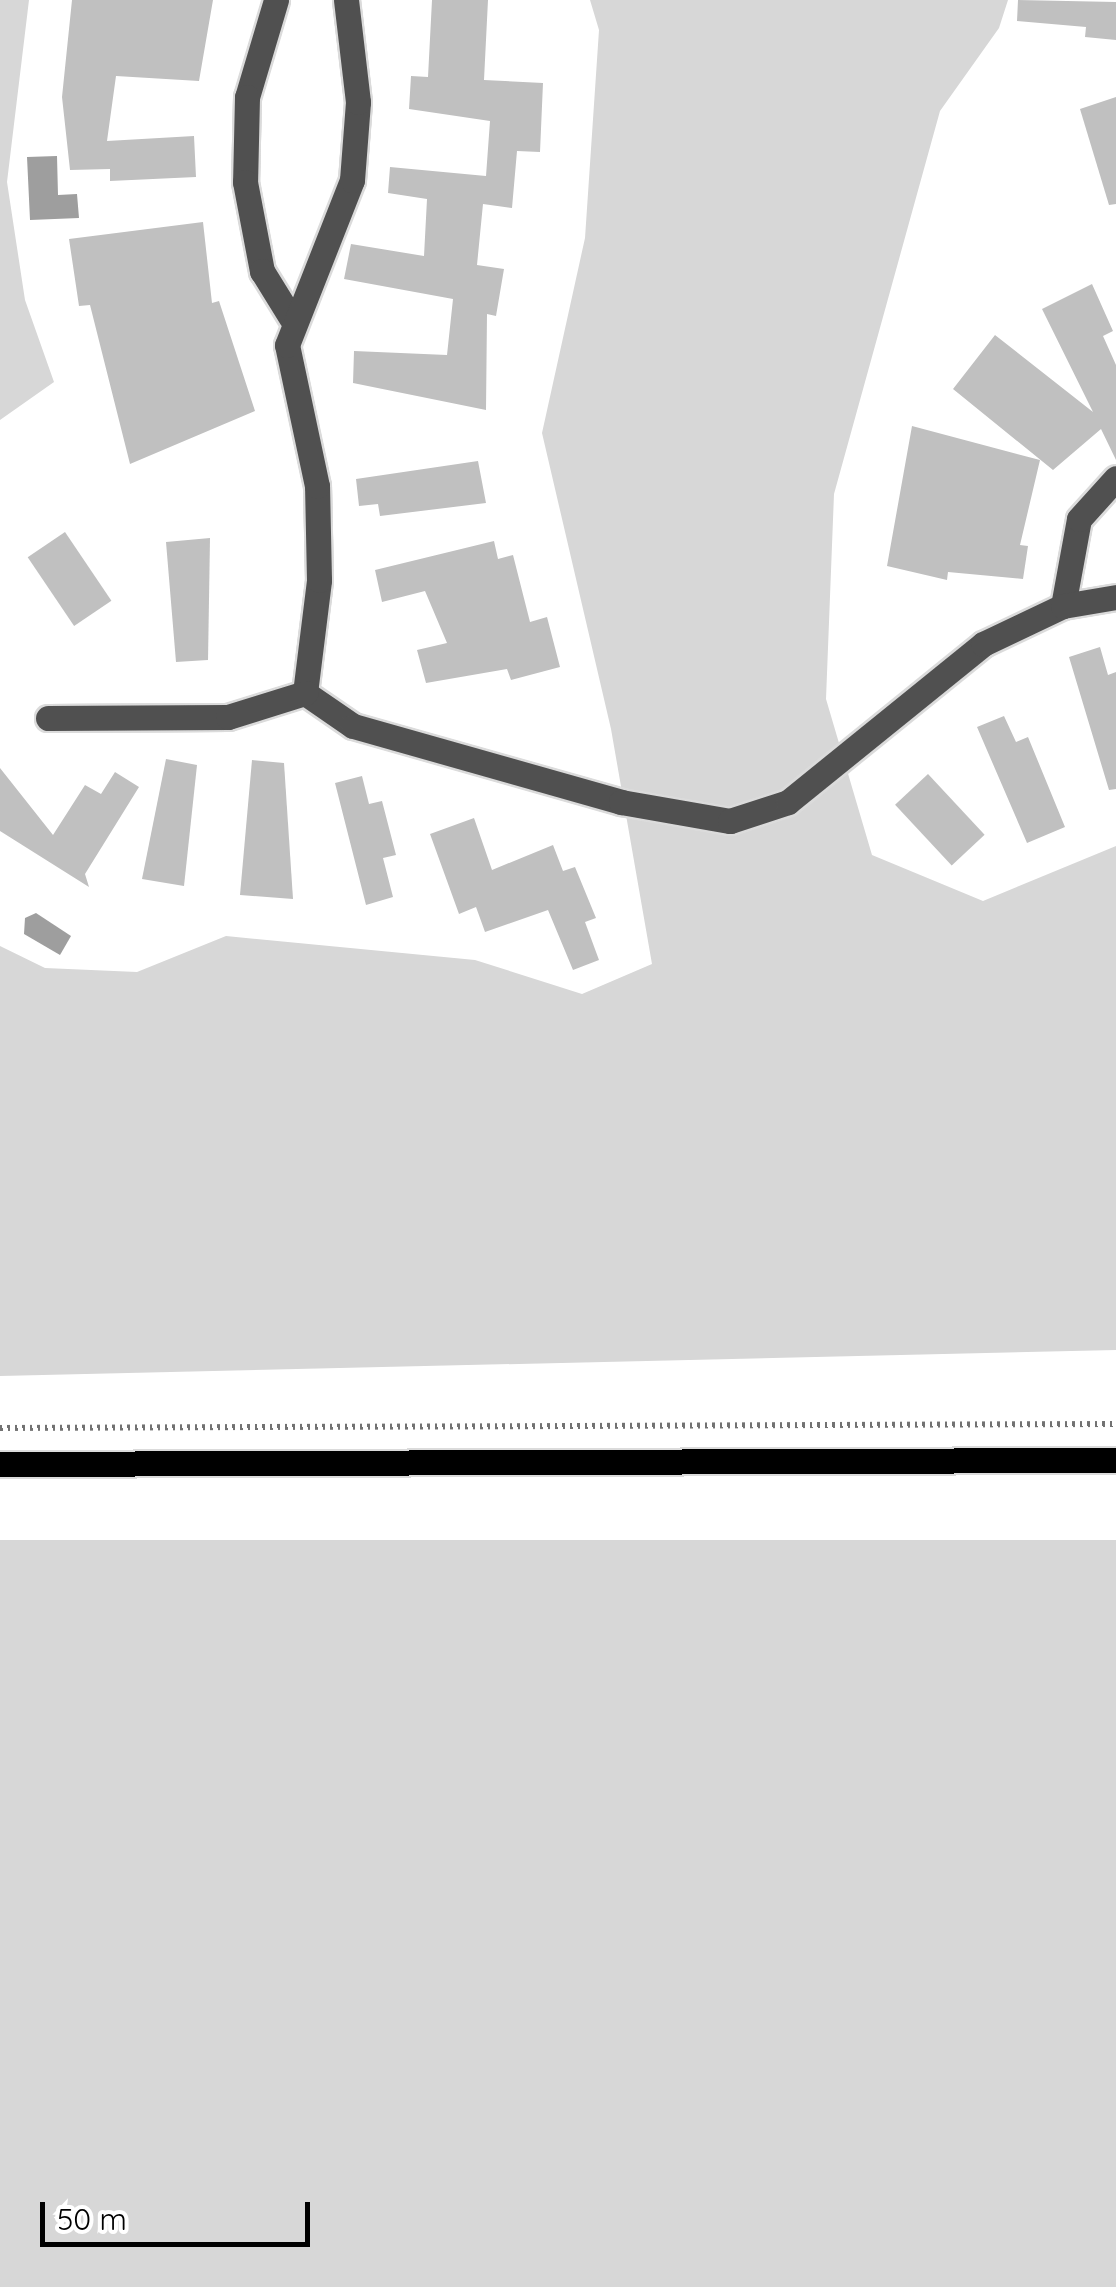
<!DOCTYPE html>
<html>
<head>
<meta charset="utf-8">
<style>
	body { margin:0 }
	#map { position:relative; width:1116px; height:2287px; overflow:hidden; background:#fff; font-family:Quicksand,sans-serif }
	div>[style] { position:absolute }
	.green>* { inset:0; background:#d7d7d7; transform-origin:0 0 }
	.water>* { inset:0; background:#9e9e9e }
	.building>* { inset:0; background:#c0c0c0; transform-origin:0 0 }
	.path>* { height:6px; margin-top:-3px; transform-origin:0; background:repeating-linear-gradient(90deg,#727272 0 2.5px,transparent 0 7.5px) }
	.roads { filter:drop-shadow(2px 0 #dbdbdb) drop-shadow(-2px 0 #dbdbdb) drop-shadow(0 2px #dbdbdb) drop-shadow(0 -2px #dbdbdb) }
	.minor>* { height:25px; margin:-12.5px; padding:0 12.5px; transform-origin:12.5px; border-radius:12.5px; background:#505050 }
	.major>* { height:25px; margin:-12.5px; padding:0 12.5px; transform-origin:12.5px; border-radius:12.5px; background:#000 }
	span { translate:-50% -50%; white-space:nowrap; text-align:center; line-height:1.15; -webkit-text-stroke:8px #fff; paint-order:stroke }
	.scale { position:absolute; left:40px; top:2202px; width:270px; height:45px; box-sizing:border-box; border:5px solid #000; border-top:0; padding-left:12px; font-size:30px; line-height:35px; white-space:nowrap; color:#000; -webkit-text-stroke:8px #fff; paint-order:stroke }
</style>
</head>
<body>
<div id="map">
	<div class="green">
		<div style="clip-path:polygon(0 0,29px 0,7px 182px,25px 300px,54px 382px,0 420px)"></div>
		<div style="clip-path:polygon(590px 0,1008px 0,999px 28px,940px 111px,834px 494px,826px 699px,872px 855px,983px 901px,1116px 846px,1116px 1350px,0 1376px,0 946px,45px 968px,137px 972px,226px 936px,475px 960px,582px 994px,652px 964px,611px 729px,542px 433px,585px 238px,599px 30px)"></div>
		<div style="left:1116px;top:1540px;width:747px;height:1116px;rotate:90deg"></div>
	</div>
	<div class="water">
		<div style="clip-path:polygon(57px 156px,58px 195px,77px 194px,79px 218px,30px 220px,27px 157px)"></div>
		<div style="clip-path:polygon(36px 913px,71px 936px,60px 955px,24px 934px,25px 918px)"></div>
	</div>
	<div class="building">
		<div style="clip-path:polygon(72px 0,213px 0,199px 81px,116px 76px,107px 141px,194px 136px,196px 177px,110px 181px,110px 169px,70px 170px,62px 97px)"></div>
		<div style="clip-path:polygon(432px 0,488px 0,484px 80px,543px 83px,540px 152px,517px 151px,512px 208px,483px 204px,477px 265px,504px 269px,496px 316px,487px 314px,486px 410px,353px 383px,354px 351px,447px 355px,453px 299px,344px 279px,351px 244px,424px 256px,427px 199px,388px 193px,390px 167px,486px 176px,490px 121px,409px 109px,411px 76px,428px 77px)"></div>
		<div style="clip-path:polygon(1018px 0,1116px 2px,1116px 40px,1085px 37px,1086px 27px,1017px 21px)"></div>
		<div style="clip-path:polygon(1116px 97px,1116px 204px,1109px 205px,1080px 109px)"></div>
		<div style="clip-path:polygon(203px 222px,212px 303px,219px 301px,255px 411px,130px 464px,90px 305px,79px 306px,69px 239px)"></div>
		<div style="clip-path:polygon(1092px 284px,1113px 331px,1103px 336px,1116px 365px,1116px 460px,1101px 429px,1053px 470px,953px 389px,995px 335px,1093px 412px,1042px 309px)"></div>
		<div style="clip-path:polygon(912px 426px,1040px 460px,1020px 545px,1028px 546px,1023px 579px,948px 572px,947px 580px,887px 566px)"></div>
		<div style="clip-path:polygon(478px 461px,486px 503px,380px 516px,378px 504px,359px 506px,356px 479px)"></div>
		<div style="left:65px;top:532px;width:83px;height:45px;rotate:56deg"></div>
		<div style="clip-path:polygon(210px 538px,208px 660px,176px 662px,166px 542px)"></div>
		<div style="clip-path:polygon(494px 541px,498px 559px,513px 555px,530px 622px,547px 617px,560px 667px,511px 680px,507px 669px,426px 683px,417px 650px,447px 643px,425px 591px,382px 602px,375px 570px)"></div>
		<div style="clip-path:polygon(1100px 647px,1108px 675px,1116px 672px,1116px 789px,1109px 790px,1069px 657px)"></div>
		<div style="clip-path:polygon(1004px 716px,1016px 742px,1028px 737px,1065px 827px,1027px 843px,977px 727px)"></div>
		<div style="clip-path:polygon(166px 759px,197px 765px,184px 886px,142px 879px)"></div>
		<div style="clip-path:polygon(252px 760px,284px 763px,293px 899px,240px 895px)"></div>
		<div style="clip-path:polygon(0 768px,53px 835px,85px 785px,101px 794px,115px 772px,139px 787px,85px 874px,89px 887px,0 831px)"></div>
		<div style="left:928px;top:774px;width:83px;height:45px;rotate:47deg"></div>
		<div style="clip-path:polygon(362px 776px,369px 804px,382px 801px,396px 855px,383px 858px,393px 897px,366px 905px,335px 783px)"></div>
		<div style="clip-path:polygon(474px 818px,492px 870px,553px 845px,563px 871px,575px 867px,596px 918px,585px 922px,599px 960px,573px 970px,548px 910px,485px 932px,476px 907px,459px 914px,430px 834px)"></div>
	</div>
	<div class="path">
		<div style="left:0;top:1428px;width:1116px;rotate:-0.21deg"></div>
	</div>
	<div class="roads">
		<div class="minor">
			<div style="left:276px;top:0;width:101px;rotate:106.6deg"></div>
			<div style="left:247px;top:97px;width:85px;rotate:91.3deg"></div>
			<div style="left:245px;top:182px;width:91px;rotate:79.2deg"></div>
			<div style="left:262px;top:271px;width:55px;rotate:58.3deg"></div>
			<div style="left:1063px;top:606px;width:88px;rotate:-79.6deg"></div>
			<div style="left:1079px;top:519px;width:55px;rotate:-47.9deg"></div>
			<div style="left:305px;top:693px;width:58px;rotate:34.5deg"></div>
			<div style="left:353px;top:726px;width:279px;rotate:15.8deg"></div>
			<div style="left:621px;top:802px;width:111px;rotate:9.9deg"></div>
			<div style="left:730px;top:821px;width:61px;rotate:-18.1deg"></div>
			<div style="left:788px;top:802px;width:251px;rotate:-39deg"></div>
			<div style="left:983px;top:644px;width:89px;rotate:-25.4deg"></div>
			<div style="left:1063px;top:606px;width:54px;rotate:-9.6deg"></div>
			<div style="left:305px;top:693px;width:114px;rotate:-82.9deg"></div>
			<div style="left:319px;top:580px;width:94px;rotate:-91.2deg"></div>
			<div style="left:317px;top:486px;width:144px;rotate:-102deg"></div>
			<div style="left:287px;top:345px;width:177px;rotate:-68.5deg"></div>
			<div style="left:352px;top:180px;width:78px;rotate:-85.6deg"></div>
			<div style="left:358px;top:102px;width:103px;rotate:-96.7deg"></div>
			<div style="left:48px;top:718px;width:180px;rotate:-0.3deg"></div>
			<div style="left:228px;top:717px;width:81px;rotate:-17.3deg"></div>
		</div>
		<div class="major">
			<div style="left:0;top:1464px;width:1116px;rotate:-0.21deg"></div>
		</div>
	</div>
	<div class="scale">50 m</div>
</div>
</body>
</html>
